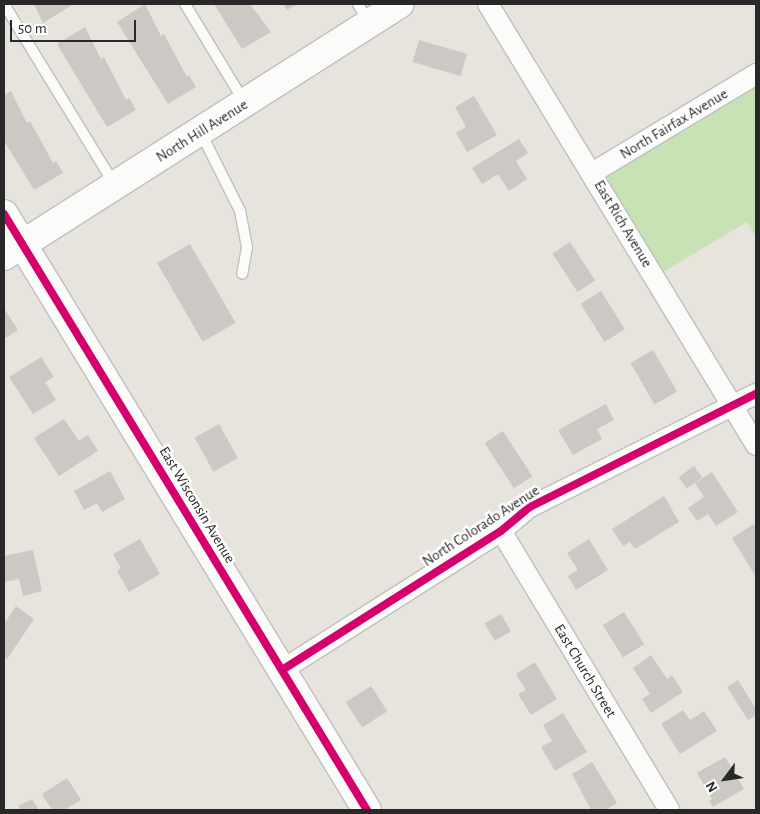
<!DOCTYPE html>
<html>
<head>
<meta charset="utf-8">
<style>
	body { margin:0 }
	#map { position:relative; width:760px; height:814px; overflow:hidden; background:#e7e3dd; font-family:"Alegreya Sans",sans-serif }
	div>[style] { position:absolute }
	.green>* { inset:0; background:#c7e2b5 }
	.building>* { inset:0; background:#ccc9c4; transform-origin:0 0 }
	.roads { filter:drop-shadow(1px 0 #c0bfbf) drop-shadow(-1px 0 #c0bfbf) drop-shadow(0 1px #c0bfbf) drop-shadow(0 -1px #c0bfbf) }
	.lane>* { height:10px; margin:-5px; padding:0 5px; transform-origin:5px; border-radius:5px; background:#fbfbfa }
	.street>* { height:20px; margin:-10px; padding:0 10px; transform-origin:10px; border-radius:10px; background:#fbfbfa }
	.secondary>* { height:28px; margin:-14px; padding:0 14px; transform-origin:14px; border-radius:14px; background:#fbfbfa }
	.cycleway>* { height:8px; margin:-4px; padding:0 4px; transform-origin:4px; border-radius:4px; background:#d6006c }
	span { translate:-50% -50%; white-space:nowrap; text-align:center; line-height:1.15; -webkit-text-stroke:5px #fff; paint-order:stroke }
	.street-label { font-size:15px; color:#282828 }
	.frame { position:absolute; inset:0; border:5px solid #282828; pointer-events:none }
	.north { position:absolute; left:700px; top:754px; width:50px; height:50px; -webkit-text-stroke:4px #fff; paint-order:stroke; rotate:239deg; font-size:14px; font-weight:700; line-height:20px; text-align:center; color:#282828 }
	.north::after { content:''; display:block; margin:auto; width:18px; height:22px; background:#282828; clip-path:polygon(50% 0,100% 100%,50% 72%,0 100%) }
	.scale { position:absolute; left:10px; top:20px; width:126px; height:22px; box-sizing:border-box; border:2px solid #282828; border-top:0; padding-left:6px; font-size:15px; line-height:18px; white-space:nowrap; color:#282828; -webkit-text-stroke:4px #fff; paint-order:stroke }
</style>
</head>
<body>
<div id="map">
	<div class="green">
		<div style="clip-path:polygon(756px 84px,756px 237px,747px 222px,663px 272px,605px 176px)"></div>
	</div>
	<div class="building">
		<div style="clip-path:polygon(34px 4px,71px 4px,72px 5px,43px 23px)"></div>
		<div style="clip-path:polygon(145px 4px,161px 36px,164px 34px,187px 77px,189px 75px,196px 87px,168px 104px,117px 22px)"></div>
		<div style="clip-path:polygon(214px 4px,250px 4px,271px 32px,242px 49px)"></div>
		<div style="clip-path:polygon(283px 4px,297px 4px,287px 10px)"></div>
		<div style="clip-path:polygon(85px 27px,101px 59px,104px 57px,126px 100px,129px 98px,136px 110px,107px 127px,57px 44px)"></div>
		<div style="left:419px;top:40px;width:50px;height:23px;rotate:16deg"></div>
		<div style="clip-path:polygon(11px 91px,27px 123px,30px 121px,53px 163px,56px 161px,63px 173px,34px 190px,4px 141px,4px 96px)"></div>
		<div style="clip-path:polygon(474px 96px,497px 135px,467px 152px,456px 133px,466px 127px,455px 107px)"></div>
		<div style="clip-path:polygon(519px 139px,528px 153px,516px 161px,527px 179px,509px 191px,498px 174px,482px 184px,472px 168px)"></div>
		<div style="left:570px;top:242px;width:46px;height:21px;rotate:57deg"></div>
		<div style="left:190px;top:244px;width:91px;height:38px;rotate:60deg"></div>
		<div style="left:601px;top:291px;width:45px;height:24px;rotate:58deg"></div>
		<div style="clip-path:polygon(4px 308px,18px 330px,4px 339px)"></div>
		<div style="left:653px;top:350px;width:48px;height:26px;rotate:60deg"></div>
		<div style="clip-path:polygon(41px 357px,54px 377px,45px 382px,56px 400px,33px 414px,9px 377px)"></div>
		<div style="clip-path:polygon(606px 404px,614px 420px,597px 429px,602px 439px,573px 455px,558px 430px)"></div>
		<div style="clip-path:polygon(64px 419px,79px 441px,88px 435px,98px 451px,59px 476px,34px 438px)"></div>
		<div style="left:219px;top:424px;width:39px;height:28px;rotate:61deg"></div>
		<div style="left:503px;top:431px;width:54px;height:22px;rotate:57deg"></div>
		<div style="left:694px;top:466px;width:14px;height:19px;rotate:54deg"></div>
		<div style="clip-path:polygon(110px 471px,125px 499px,102px 512px,97px 503px,84px 510px,74px 491px)"></div>
		<div style="clip-path:polygon(712px 472px,738px 512px,716px 526px,708px 514px,697px 521px,688px 508px,704px 497px,695px 483px)"></div>
		<div style="clip-path:polygon(664px 496px,679px 522px,635px 549px,630px 542px,623px 546px,612px 529px)"></div>
		<div style="clip-path:polygon(754px 524px,756px 528px,756px 577px,732px 538px)"></div>
		<div style="clip-path:polygon(140px 539px,160px 574px,129px 592px,117px 571px,121px 568px,113px 554px)"></div>
		<div style="clip-path:polygon(589px 539px,608px 570px,576px 590px,568px 576px,578px 570px,567px 553px)"></div>
		<div style="clip-path:polygon(33px 550px,42px 591px,23px 596px,19px 579px,4px 582px,4px 556px)"></div>
		<div style="clip-path:polygon(16px 606px,34px 619px,7px 659px,4px 656px,4px 624px)"></div>
		<div style="left:624px;top:612px;width:38px;height:25px;rotate:58deg"></div>
		<div style="left:501px;top:614px;width:20px;height:19px;rotate:60deg"></div>
		<div style="clip-path:polygon(651px 655px,667px 679px,672px 675px,683px 692px,651px 713px,642px 699px,650px 694px,633px 668px)"></div>
		<div style="clip-path:polygon(535px 662px,557px 699px,531px 715px,518px 694px,526px 690px,516px 674px)"></div>
		<div style="clip-path:polygon(738px 680px,756px 709px,756px 715px,748px 720px,727px 687px)"></div>
		<div style="left:371px;top:686px;width:30px;height:30px;rotate:57deg"></div>
		<div style="clip-path:polygon(683px 710px,690px 720px,704px 711px,717px 731px,680px 754px,661px 724px)"></div>
		<div style="clip-path:polygon(563px 713px,587px 752px,555px 771px,541px 747px,552px 741px,543px 725px)"></div>
		<div style="clip-path:polygon(725px 757px,744px 789px,713px 807px,709px 801px,712px 799px,697px 773px)"></div>
		<div style="clip-path:polygon(592px 762px,617px 803px,606px 810px,591px 810px,572px 774px)"></div>
		<div style="clip-path:polygon(67px 778px,81px 800px,64px 810px,52px 810px,42px 794px)"></div>
		<div style="clip-path:polygon(32px 799px,39px 810px,21px 810px,18px 806px)"></div>
	</div>
	<div class="roads">
		<div class="lane">
			<div style="left:4px;top:4px;width:212px;rotate:58.5deg"></div>
			<div style="left:185px;top:4px;width:116px;rotate:58.8deg"></div>
			<div style="left:358px;top:4px;width:22px;rotate:60deg"></div>
			<div style="left:201px;top:133px;width:87px;rotate:63.4deg"></div>
			<div style="left:240px;top:211px;width:37px;rotate:79deg"></div>
			<div style="left:247px;top:247px;width:27px;rotate:100deg"></div>
		</div>
		<div class="street">
			<div style="left:488px;top:4px;width:516px;rotate:58.71deg"></div>
			<div style="left:592px;top:173px;width:192px;rotate:-31.1deg"></div>
			<div style="left:501px;top:531px;width:326px;rotate:58.9deg"></div>
			<div style="left:282px;top:670px;width:259px;rotate:-32.4deg"></div>
			<div style="left:501px;top:531px;width:38px;rotate:-40deg"></div>
			<div style="left:530px;top:507px;width:253px;rotate:-26.6deg"></div>
		</div>
		<div class="secondary">
			<div style="left:4px;top:214px;width:698px;rotate:58.66deg"></div>
			<div style="left:4px;top:256px;width:469px;rotate:-32.5deg"></div>
		</div>
	</div>
	<div class="cycleway">
		<div style="left:4px;top:214px;width:698px;rotate:58.66deg"></div>
		<div style="left:282px;top:670px;width:259px;rotate:-32.4deg"></div>
		<div style="left:501px;top:531px;width:38px;rotate:-40deg"></div>
		<div style="left:530px;top:507px;width:253px;rotate:-26.6deg"></div>
	</div>
	<div class="street-label">
		<span style="left:674px;top:124px;rotate:-31deg">North Fairfax Avenue</span>
		<span style="left:202px;top:131px;rotate:-32deg">North Hill Avenue</span>
		<span style="left:623px;top:224px;rotate:59deg">East Rich Avenue</span>
		<span style="left:197px;top:505px;rotate:59deg">East Wisconsin Avenue</span>
		<span style="left:481px;top:526px;rotate:-33deg">North Colorado Avenue</span>
		<span style="left:585px;top:671px;rotate:59deg">East Church Street</span>
	</div>
	<div class="frame"></div>
	<div class="north">N</div>
	<div class="scale">50 m</div>
</div>
</body>
</html>
